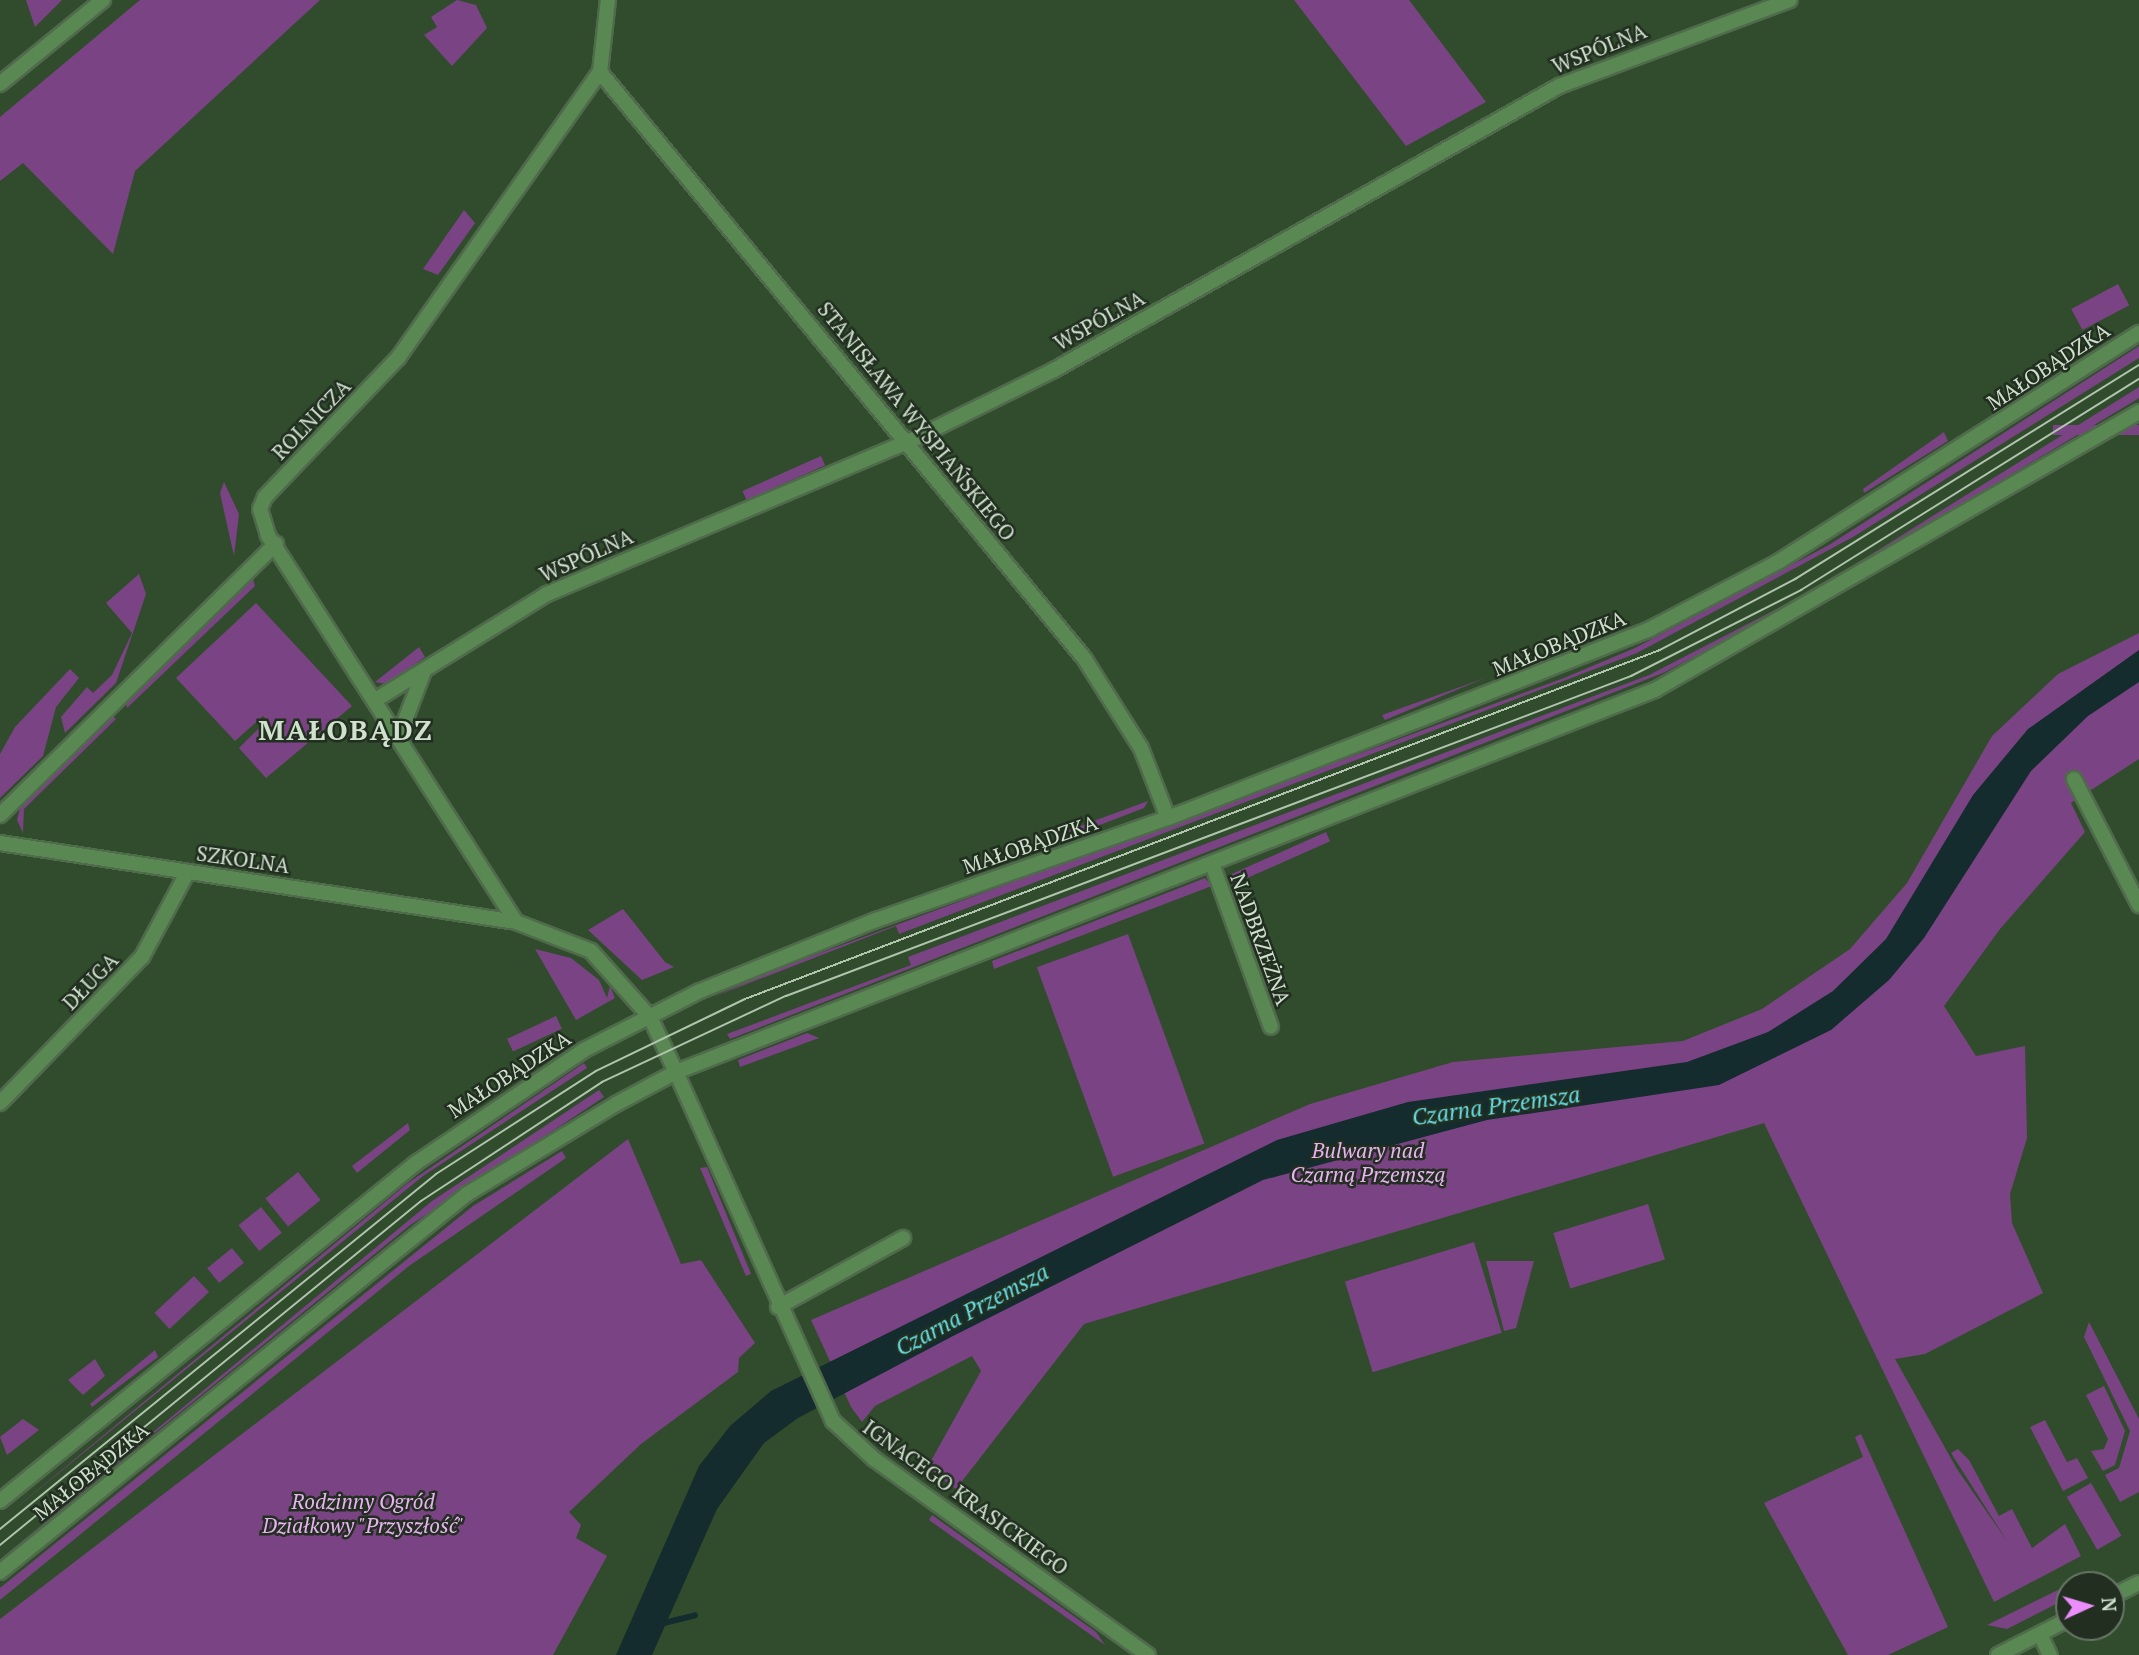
<!DOCTYPE html>
<html>
<head>
<meta charset="utf-8">
<style>
	body { margin:0 }
	#map { position:relative; width:2139px; height:1655px; overflow:hidden; background:#304c2c; font-family:"PT Serif",serif }
	div>[style] { position:absolute }
	.green>* { inset:0; background:#7a4383; transform-origin:0 0 }
	.water>* { inset:0; background:#142c2d }
	.stream>* { height:6px; margin:-3px; padding:0 3px; transform-origin:3px; border-radius:3px; background:#142c2d }
	.roads { filter:drop-shadow(2px 0 #506a4c) drop-shadow(-2px 0 #506a4c) drop-shadow(0 2px #506a4c) drop-shadow(0 -2px #506a4c) }
	.minor>* { height:14px; margin:-7px; padding:0 7px; transform-origin:7px; border-radius:7px; background:#598853 }
	.tertiary>* { height:14px; margin:-7px; padding:0 7px; transform-origin:7px; border-radius:7px; background:#598853 }
	.tram>* { height:2px; margin:-1px; padding:0 1px; transform-origin:1px; border-radius:1px; background:#b0c4ae }
	span { translate:-50% -50%; white-space:nowrap; text-align:center; line-height:1.15; -webkit-text-stroke:5px #212e20; paint-order:stroke }
	.street-label { font-size:21px; color:#d0e1ce }
	.park-label { font-size:21px; color:#eab2f3; font-style:italic }
	.water-label { font-size:23px; color:#64dce4; font-style:italic }
	.district-label { font-size:28px; color:#d0e1ce; font-weight:700; letter-spacing:2px }
	.north { position:absolute; left:2055px; top:1571px; width:70px; height:70px; box-sizing:border-box; background:#212e20; border:2px solid #677666; border-radius:50%; rotate:86deg; font-size:19px; font-weight:700; line-height:28px; text-align:center; color:#d0e1ce }
	.north::after { content:''; display:block; margin:auto; width:24px; height:32px; background:#eb8dfb; clip-path:polygon(50% 0,100% 100%,50% 72%,0 100%) }
</style>
</head>
<body>
<div id="map">
	<div class="green">
		<div style="clip-path:polygon(26px 0,62px 0,35px 27px)"></div>
		<div style="clip-path:polygon(140px 0,320px 0,135px 171px,113px 254px,23px 163px,0 181px,0 117px)"></div>
		<div style="clip-path:polygon(457px 0,476px 5px,487px 28px,452px 66px,424px 35px,437px 27px,431px 17px)"></div>
		<div style="clip-path:polygon(1294px 0,1409px 0,1486px 102px,1406px 146px)"></div>
		<div style="clip-path:polygon(464px 210px,475px 223px,438px 275px,423px 269px)"></div>
		<div style="left:2118px;top:284px;width:24px;height:53px;rotate:62deg"></div>
		<div style="clip-path:polygon(2139px 346px,2139px 358px,1853px 537px,1637px 653px,899px 934px,896px 926px,711px 998px,777px 969px,1564px 678px,1635px 648px,1829px 545px)"></div>
		<div style="clip-path:polygon(2139px 387px,2139px 398px,2131px 403px,1792px 605px,1663px 673px,730px 1039px,727px 1034px,911px 965px,908px 957px,1649px 675px,1819px 587px)"></div>
		<div style="left:2139px;top:425px;width:10px;height:86px;rotate:90deg"></div>
		<div style="clip-path:polygon(1944px 432px,1948px 441px,1864px 493px,1863px 489px)"></div>
		<div style="left:821px;top:456px;width:10px;height:86px;rotate:66deg"></div>
		<div style="clip-path:polygon(224px 482px,239px 514px,234px 556px,220px 493px)"></div>
		<div style="clip-path:polygon(139px 574px,146px 594px,116px 683px,65px 733px,61px 717px,87px 687px,93px 693px,112px 675px,132px 633px,106px 603px)"></div>
		<div style="clip-path:polygon(253px 579px,255px 586px,127px 708px,126px 701px)"></div>
		<div style="clip-path:polygon(256px 603px,352px 706px,266px 778px,239px 748px,267px 720px,263px 716px,235px 741px,176px 678px)"></div>
		<div style="clip-path:polygon(2139px 633px,2139px 759px,2071px 803px,2085px 832px,2000px 929px,1944px 1006px,1976px 1056px,2025px 1046px,2027px 1138px,2010px 1194px,2012px 1223px,2043px 1293px,1925px 1354px,1895px 1359px,1957px 1469px,2007px 1541px,1951px 1453px,1958px 1449px,1969px 1460px,1999px 1516px,2012px 1509px,2032px 1548px,2065px 1524px,2081px 1556px,1994px 1602px,1764px 1123px,1084px 1324px,956px 1489px,927px 1468px,981px 1371px,972px 1356px,875px 1406px,862px 1422px,851px 1407px,811px 1320px,1310px 1104px,1453px 1062px,1683px 1041px,1762px 1009px,1850px 949px,1907px 883px,1992px 736px,2058px 674px)"></div>
		<div style="clip-path:polygon(419px 647px,425px 657px,386px 684px,375px 682px)"></div>
		<div style="clip-path:polygon(70px 669px,79px 678px,56px 707px,43px 756px,0 798px,0 754px,15px 727px)"></div>
		<div style="clip-path:polygon(1485px 678px,1385px 720px,1382px 715px)"></div>
		<div style="clip-path:polygon(112px 715px,116px 719px,24px 809px,23px 833px,17px 820px,22px 801px)"></div>
		<div style="clip-path:polygon(1148px 801px,1144px 808px,1071px 836px,1069px 830px)"></div>
		<div style="left:1326px;top:832px;width:10px;height:106px;rotate:66deg"></div>
		<div style="clip-path:polygon(1205px 878px,1212px 886px,994px 969px,992px 961px)"></div>
		<div style="clip-path:polygon(623px 909px,665px 962px,674px 967px,642px 980px,588px 930px)"></div>
		<div style="left:1128px;top:934px;width:223px;height:97px;rotate:70deg"></div>
		<div style="clip-path:polygon(535px 949px,571px 958px,599px 980px,607px 998px,610px 986px,615px 998px,576px 1020px)"></div>
		<div style="left:556px;top:1016px;width:14px;height:54px;rotate:65deg"></div>
		<div style="clip-path:polygon(807px 1033px,819px 1038px,740px 1067px,738px 1060px)"></div>
		<div style="clip-path:polygon(584px 1063px,587px 1068px,423px 1176px,0 1521px,408px 1183px)"></div>
		<div style="clip-path:polygon(599px 1090px,604px 1097px,409px 1226px,0 1559px,432px 1201px)"></div>
		<div style="clip-path:polygon(408px 1123px,410px 1130px,357px 1173px,352px 1166px)"></div>
		<div style="clip-path:polygon(628px 1139px,681px 1264px,701px 1260px,755px 1343px,739px 1358px,738px 1372px,641px 1444px,569px 1512px,581px 1525px,576px 1538px,607px 1556px,553px 1655px,0 1655px,0 1619px)"></div>
		<div style="clip-path:polygon(562px 1151px,566px 1158px,409px 1266px,0 1600px,0 1588px,473px 1206px)"></div>
		<div style="clip-path:polygon(707px 1167px,751px 1274px,746px 1276px,700px 1168px)"></div>
		<div style="left:298px;top:1172px;width:36px;height:42px;rotate:51deg"></div>
		<div style="left:1648px;top:1204px;width:58px;height:99px;rotate:73deg"></div>
		<div style="left:261px;top:1207px;width:33px;height:29px;rotate:51deg"></div>
		<div style="left:1474px;top:1242px;width:95px;height:135px;rotate:73deg"></div>
		<div style="left:232px;top:1248px;width:19px;height:32px;rotate:51deg"></div>
		<div style="clip-path:polygon(1486px 1261px,1534px 1261px,1516px 1328px,1504px 1331px)"></div>
		<div style="left:194px;top:1276px;width:22px;height:54px;rotate:47deg"></div>
		<div style="clip-path:polygon(2089px 1322px,2139px 1419px,2139px 1492px,2120px 1502px,2105px 1475px,2119px 1468px,2130px 1431px,2084px 1337px)"></div>
		<div style="clip-path:polygon(155px 1350px,158px 1357px,92px 1407px,90px 1404px)"></div>
		<div style="clip-path:polygon(95px 1359px,105px 1376px,83px 1395px,68px 1380px)"></div>
		<div style="clip-path:polygon(2104px 1386px,2125px 1431px,2115px 1465px,2103px 1471px,2091px 1451px,2104px 1449px,2108px 1439px,2086px 1395px)"></div>
		<div style="clip-path:polygon(23px 1419px,39px 1430px,7px 1455px,0 1437px)"></div>
		<div style="clip-path:polygon(2045px 1420px,2067px 1462px,2077px 1458px,2088px 1478px,2063px 1491px,2030px 1427px)"></div>
		<div style="clip-path:polygon(1861px 1434px,1948px 1627px,1888px 1655px,1848px 1655px,1764px 1503px,1863px 1457px,1855px 1437px)"></div>
		<div style="left:2091px;top:1483px;width:61px;height:28px;rotate:60deg"></div>
		<div style="clip-path:polygon(932px 1515px,1096px 1632px,1105px 1645px,929px 1520px)"></div>
		<div style="clip-path:polygon(2062px 1588px,2068px 1598px,2007px 1629px,1987px 1625px)"></div>
	</div>
	<div class="water">
		<div style="clip-path:polygon(2139px 650px,2139px 682px,2088px 716px,2031px 771px,1924px 938px,1889px 980px,1831px 1030px,1719px 1085px,1487px 1120px,1263px 1180px,953px 1336px,798px 1418px,764px 1443px,717px 1509px,652px 1655px,616px 1655px,699px 1466px,730px 1426px,771px 1391px,1277px 1140px,1408px 1102px,1687px 1062px,1768px 1032px,1833px 991px,1886px 939px,1973px 795px,2028px 729px)"></div>
	</div>
	<div class="stream">
		<div style="left:660px;top:1624px;width:36px;rotate:-14deg"></div>
	</div>
	<div class="roads">
		<div class="minor">
			<div style="left:600px;top:72px;width:760px;rotate:50.45deg"></div>
			<div style="left:1084px;top:658px;width:107px;rotate:57.7deg"></div>
			<div style="left:1141px;top:748px;width:75px;rotate:68.9deg"></div>
			<div style="left:0;top:84px;width:133px;rotate:-39.2deg"></div>
			<div style="left:377px;top:699px;width:200px;rotate:-31.7deg"></div>
			<div style="left:547px;top:594px;width:403px;rotate:-22.9deg"></div>
			<div style="left:918px;top:437px;width:152px;rotate:-26.2deg"></div>
			<div style="left:1054px;top:370px;width:579px;rotate:-29.35deg"></div>
			<div style="left:1559px;top:86px;width:246px;rotate:-20.4deg"></div>
			<div style="left:399px;top:736px;width:70px;rotate:-69deg"></div>
			<div style="left:2074px;top:779px;width:142px;rotate:62.7deg"></div>
			<div style="left:0;top:815px;width:387px;rotate:-44.5deg"></div>
			<div style="left:0;top:843px;width:522px;rotate:8.7deg"></div>
			<div style="left:516px;top:922px;width:80px;rotate:21.1deg"></div>
			<div style="left:591px;top:951px;width:89px;rotate:48.2deg"></div>
			<div style="left:1212px;top:864px;width:173px;rotate:70.1deg"></div>
			<div style="left:516px;top:922px;width:460px;rotate:-122.7deg"></div>
			<div style="left:268px;top:535px;width:27px;rotate:-107deg"></div>
			<div style="left:260px;top:509px;width:13px;rotate:-67deg"></div>
			<div style="left:265px;top:497px;width:192px;rotate:-46.3deg"></div>
			<div style="left:398px;top:358px;width:350px;rotate:-54.8deg"></div>
			<div style="left:600px;top:72px;width:72px;rotate:-83.7deg"></div>
			<div style="left:676px;top:1072px;width:383px;rotate:65.8deg"></div>
			<div style="left:833px;top:1421px;width:56px;rotate:42.8deg"></div>
			<div style="left:874px;top:1459px;width:337px;rotate:35.6deg"></div>
			<div style="left:0;top:1103px;width:204px;rotate:-45.8deg"></div>
			<div style="left:142px;top:957px;width:95px;rotate:-61.8deg"></div>
			<div style="left:778px;top:1307px;width:143px;rotate:-28.9deg"></div>
			<div style="left:2111px;top:1597px;width:31px;rotate:-27deg"></div>
			<div style="left:2040px;top:1634px;width:23px;rotate:65deg"></div>
			<div style="left:1998px;top:1655px;width:80px;rotate:-26.9deg"></div>
		</div>
		<div class="tertiary">
			<div style="left:650px;top:1017px;width:61px;rotate:64.7deg"></div>
			<div style="left:0;top:1501px;width:536px;rotate:-39.09deg"></div>
			<div style="left:416px;top:1163px;width:202px;rotate:-33.9deg"></div>
			<div style="left:584px;top:1050px;width:130px;rotate:-27deg"></div>
			<div style="left:700px;top:991px;width:190px;rotate:-22deg"></div>
			<div style="left:876px;top:920px;width:309px;rotate:-19.3deg"></div>
			<div style="left:1168px;top:818px;width:516px;rotate:-21.39deg"></div>
			<div style="left:1648px;top:630px;width:147px;rotate:-27.6deg"></div>
			<div style="left:1778px;top:562px;width:428px;rotate:-32.4deg"></div>
			<div style="left:0;top:1572px;width:601px;rotate:-38.99deg"></div>
			<div style="left:467px;top:1194px;width:174px;rotate:-31.1deg"></div>
			<div style="left:616px;top:1104px;width:68px;rotate:-28.1deg"></div>
			<div style="left:676px;top:1072px;width:1051px;rotate:-21.32deg"></div>
			<div style="left:1655px;top:690px;width:558px;rotate:-29.87deg"></div>
		</div>
	</div>
	<div class="tram">
		<div style="left:0;top:1529px;width:562px;rotate:-39.15deg"></div>
		<div style="left:436px;top:1174px;width:190px;rotate:-32.8deg"></div>
		<div style="left:596px;top:1071px;width:165px;rotate:-25.8deg"></div>
		<div style="left:745px;top:999px;width:979px;rotate:-20.88deg"></div>
		<div style="left:1660px;top:650px;width:153px;rotate:-27.7deg"></div>
		<div style="left:1795px;top:579px;width:405px;rotate:-31.9deg"></div>
		<div style="left:0;top:1545px;width:544px;rotate:-39.25deg"></div>
		<div style="left:421px;top:1201px;width:217px;rotate:-33.3deg"></div>
		<div style="left:602px;top:1082px;width:203px;rotate:-25.1deg"></div>
		<div style="left:786px;top:996px;width:904px;rotate:-20.74deg"></div>
		<div style="left:1631px;top:676px;width:191px;rotate:-26.8deg"></div>
		<div style="left:1801px;top:590px;width:398px;rotate:-32deg"></div>
	</div>
	<div class="street-label">
		<span style="left:1599px;top:48px;rotate:-22deg">WSPÓLNA</span>
		<span style="left:1099px;top:320px;rotate:-29deg">WSPÓLNA</span>
		<span style="left:2048px;top:366px;rotate:-33deg">MAŁOBĄDZKA</span>
		<span style="left:311px;top:419px;rotate:-46deg">ROLNICZA</span>
		<span style="left:917px;top:421px;rotate:51deg">STANISŁAWA WYSPIAŃSKIEGO</span>
		<span style="left:586px;top:555px;rotate:-24deg">WSPÓLNA</span>
		<span style="left:1559px;top:643px;rotate:-22deg">MAŁOBĄDZKA</span>
		<span style="left:1030px;top:844px;rotate:-19deg">MAŁOBĄDZKA</span>
		<span style="left:243px;top:859px;rotate:8deg">SZKOLNA</span>
		<span style="left:1261px;top:939px;rotate:70deg">NADBRZEŻNA</span>
		<span style="left:90px;top:981px;rotate:-46deg">DŁUGA</span>
		<span style="left:509px;top:1074px;rotate:-33deg">MAŁOBĄDZKA</span>
		<span style="left:91px;top:1471px;rotate:-39deg">MAŁOBĄDZKA</span>
		<span style="left:966px;top:1497px;rotate:36deg">IGNACEGO KRASICKIEGO</span>
	</div>
	<div class="park-label">
		<span style="left:1368px;top:1162px">Bulwary nad<br>Czarną Przemszą</span>
		<span style="left:363px;top:1513px">Rodzinny Ogród<br>Działkowy "Przyszłość"</span>
	</div>
	<div class="water-label">
		<span style="left:1496px;top:1106px;rotate:-8deg">Czarna Przemsza</span>
		<span style="left:972px;top:1310px;rotate:-28deg">Czarna Przemsza</span>
	</div>
	<div class="district-label">
		<span style="left:346px;top:730px">MAŁOBĄDZ</span>
	</div>
	<div class="north">N</div>
</div>
</body>
</html>
